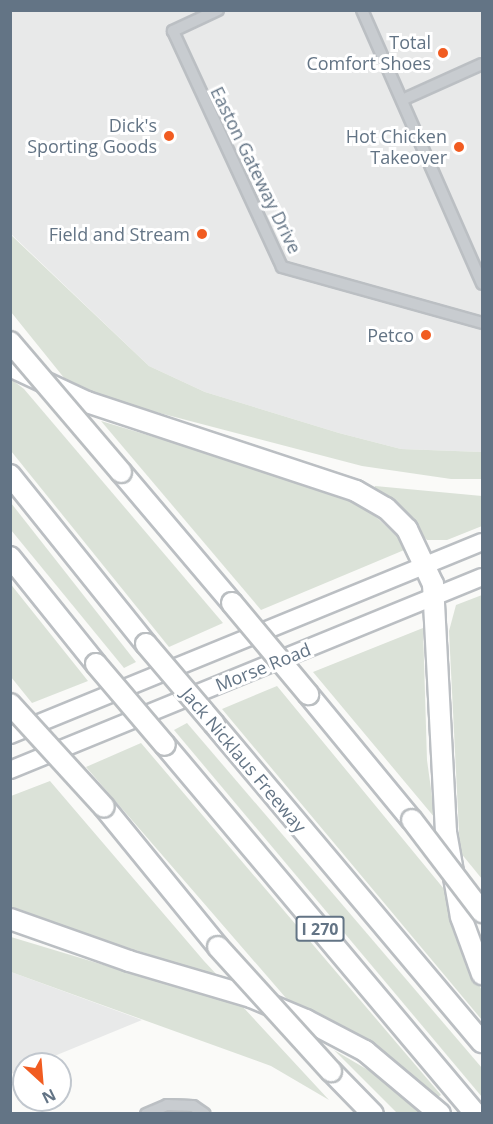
<!DOCTYPE html>
<html>
<head>
<meta charset="utf-8">
<style>
	body { margin:0 }
	#map { position:relative; width:493px; height:1124px; overflow:hidden; background:#fafaf8; font-family:"Open Sans",sans-serif }
	div>[style] { position:absolute }
	.built>* { inset:0; background:#e8e9e9 }
	.green>* { inset:0; background:#dbe2d8 }
	.roads { filter:drop-shadow(2px 0 #bbbfc3) drop-shadow(-2px 0 #bbbfc3) drop-shadow(0 2px #bbbfc3) drop-shadow(0 -2px #bbbfc3) }
	.street>* { height:10px; margin:-5px; padding:0 5px; transform-origin:5px; border-radius:5px; background:#c8ccd0 }
	.primary>* { height:16px; margin:-8px; padding:0 8px; transform-origin:8px; border-radius:8px; background:#fff }
	.highway>* { height:20px; margin:-10px; padding:0 10px; transform-origin:10px; border-radius:10px; background:#fff }
	.bridges { filter:drop-shadow(2px 0 #babec1) drop-shadow(-2px 0 #babec1) drop-shadow(0 2px #babec1) drop-shadow(0 -2px #babec1) }
	.highway-bridge>* { height:20px; margin:-10px; padding:0 10px; transform-origin:10px; border-radius:10px; background:#fff }
	.dots>* { width:16px; height:16px; translate:-50% -50%; box-sizing:border-box; border:3px solid #fff; border-radius:50% }
	span { translate:-50% -50%; white-space:nowrap; text-align:center; line-height:1.15; -webkit-text-stroke:6px #fff; paint-order:stroke }
	.shield-label span { padding:2px 4px; background:#fff; border:2px solid; border-radius:4px; -webkit-text-stroke-width:0 }
	.shield-label { font-size:16px; color:#637485; font-weight:700 }
	.poi-label { font-size:18px; color:#637485 }
	.right { translate:-100% -50%; text-align:right }
	.street-label { font-size:18px; color:#637485 }
	.frame { position:absolute; inset:0; border:12px solid #637485; pointer-events:none }
	.north { position:absolute; left:12px; top:1052px; width:60px; height:60px; box-sizing:border-box; background:#fff; border:2px solid #c1c7ce; border-radius:50%; rotate:154deg; font-size:16px; font-weight:700; line-height:24px; text-align:center; color:#637485 }
	.north::after { content:''; display:block; margin:auto; width:21px; height:27px; background:#f15c21; clip-path:polygon(50% 0,100% 100%,50% 72%,0 100%) }
</style>
</head>
<body>
<div id="map">
	<div class="built">
		<div style="clip-path:polygon(10px 11px,482px 11px,482px 452px,401px 449px,339px 433px,205px 392px,149px 366px,11px 234px)"></div>
		<div style="clip-path:polygon(11px 972px,142px 1020px,35px 1064px,24px 1064px,24px 1069px,11px 1074px)"></div>
	</div>
	<div class="green">
		<div style="clip-path:polygon(10px 234px,149px 366px,205px 392px,339px 433px,401px 449px,482px 452px,482px 479px,451px 479px,362px 466px,148px 410px,69px 384px,11px 312px)"></div>
		<div style="clip-path:polygon(11px 379px,24px 389px,223px 623px,169px 647px,11px 451px)"></div>
		<div style="clip-path:polygon(101px 421px,337px 492px,370px 511px,409px 548px,261px 610px)"></div>
		<div style="clip-path:polygon(375px 486px,482px 496px,482px 526px,447px 540px,427px 540px,373px 491px)"></div>
		<div style="clip-path:polygon(11px 503px,136px 662px,124px 668px,11px 530px)"></div>
		<div style="clip-path:polygon(11px 584px,13px 587px,88px 681px,32px 703px,11px 677px)"></div>
		<div style="clip-path:polygon(482px 595px,482px 879px,460px 852px,449px 631px,456px 605px)"></div>
		<div style="clip-path:polygon(423px 628px,427px 760px,435px 818px,313px 672px)"></div>
		<div style="clip-path:polygon(277px 686px,444px 889px,458px 937px,482px 991px,482px 1020px,222px 709px)"></div>
		<div style="clip-path:polygon(187px 723px,482px 1068px,482px 1097px,174px 730px)"></div>
		<div style="clip-path:polygon(141px 743px,441px 1095px,435px 1099px,349px 1033px,292px 1005px,86px 767px)"></div>
		<div style="clip-path:polygon(50px 781px,204px 961px,218px 976px,11px 911px,11px 796px)"></div>
		<div style="clip-path:polygon(11px 937px,243px 1007px,329px 1100px,271px 1066px,11px 972px)"></div>
		<div style="clip-path:polygon(334px 1050px,368px 1070px,425px 1113px,397px 1113px)"></div>
	</div>
	<div class="roads">
		<div class="street">
			<div style="left:218px;top:10px;width:50px;rotate:155deg"></div>
			<div style="left:173px;top:31px;width:260px;rotate:65.2deg"></div>
			<div style="left:282px;top:267px;width:208px;rotate:15.6deg"></div>
			<div style="left:362px;top:10px;width:299px;rotate:66.3deg"></div>
			<div style="left:402px;top:100px;width:88px;rotate:-24.2deg"></div>
			<div style="left:146px;top:1114px;width:23px;rotate:-23deg"></div>
			<div style="left:167px;top:1105px;width:26px;rotate:2deg"></div>
			<div style="left:193px;top:1106px;width:14px;rotate:34deg"></div>
		</div>
		<div class="primary">
			<div style="left:10px;top:735px;width:510px;rotate:-22.24deg"></div>
			<div style="left:10px;top:770px;width:510px;rotate:-22.24deg"></div>
		</div>
		<div class="highway">
			<div style="left:10px;top:366px;width:85px;rotate:25.1deg"></div>
			<div style="left:87px;top:402px;width:283px;rotate:18.3deg"></div>
			<div style="left:356px;top:491px;width:34px;rotate:30deg"></div>
			<div style="left:386px;top:508px;width:30px;rotate:45deg"></div>
			<div style="left:407px;top:529px;width:61px;rotate:64.7deg"></div>
			<div style="left:433px;top:584px;width:248px;rotate:87deg"></div>
			<div style="left:446px;top:832px;width:86px;rotate:80deg"></div>
			<div style="left:461px;top:917px;width:61px;rotate:69.8deg"></div>
			<div style="left:121px;top:472px;width:172px;rotate:49.7deg"></div>
			<div style="left:10px;top:475px;width:217px;rotate:51.2deg"></div>
			<div style="left:10px;top:557px;width:137px;rotate:51.2deg"></div>
			<div style="left:308px;top:694px;width:163px;rotate:50.5deg"></div>
			<div style="left:214px;top:724px;width:416px;rotate:49.9deg"></div>
			<div style="left:165px;top:745px;width:483px;rotate:49.9deg"></div>
			<div style="left:104px;top:807px;width:181px;rotate:50.8deg"></div>
			<div style="left:10px;top:919px;width:126px;rotate:19.4deg"></div>
			<div style="left:129px;top:961px;width:127px;rotate:16.4deg"></div>
			<div style="left:251px;top:997px;width:60px;rotate:22.7deg"></div>
			<div style="left:306px;top:1020px;width:67px;rotate:27.7deg"></div>
			<div style="left:365px;top:1051px;width:98px;rotate:40deg"></div>
			<div style="left:331px;top:1071px;width:60px;rotate:45.7deg"></div>
		</div>
	</div>
	<div class="bridges">
		<div class="highway-bridge">
			<div style="left:10px;top:342px;width:171px;rotate:49.5deg"></div>
			<div style="left:232px;top:603px;width:119px;rotate:50.1deg"></div>
			<div style="left:146px;top:644px;width:105px;rotate:49.6deg"></div>
			<div style="left:96px;top:664px;width:106px;rotate:49.6deg"></div>
			<div style="left:10px;top:704px;width:139px;rotate:47.6deg"></div>
			<div style="left:412px;top:820px;width:116px;rotate:52.7deg"></div>
			<div style="left:218px;top:947px;width:168px;rotate:47.7deg"></div>
		</div>
	</div>
	<div class="dots">
		<div style="left:443px;top:53px;background:#f15c21"></div>
		<div style="left:169px;top:136px;background:#f15c21"></div>
		<div style="left:459px;top:147px;background:#f15c21"></div>
		<div style="left:202px;top:234px;background:#f15c21"></div>
		<div style="left:426px;top:335px;background:#f15c21"></div>
	</div>
	<div class="shield-label">
		<span style="left:320px;top:929px">I 270</span>
	</div>
	<div class="poi-label">
		<span class="right" style="left:431px;top:53px">Total<br>Comfort Shoes</span>
		<span class="right" style="left:157px;top:136px">Dick's<br>Sporting Goods</span>
		<span class="right" style="left:447px;top:147px">Hot Chicken<br>Takeover</span>
		<span class="right" style="left:190px;top:234px">Field and Stream</span>
		<span class="right" style="left:414px;top:335px">Petco</span>
	</div>
	<div class="street-label">
		<span style="left:256px;top:170px;rotate:64deg">Easton Gateway Drive</span>
		<span style="left:263px;top:667px;rotate:-22deg">Morse Road</span>
		<span style="left:244px;top:760px;rotate:50deg">Jack Nicklaus Freeway</span>
	</div>
	<div class="frame"></div>
	<div class="north">N</div>
</div>
</body>
</html>
